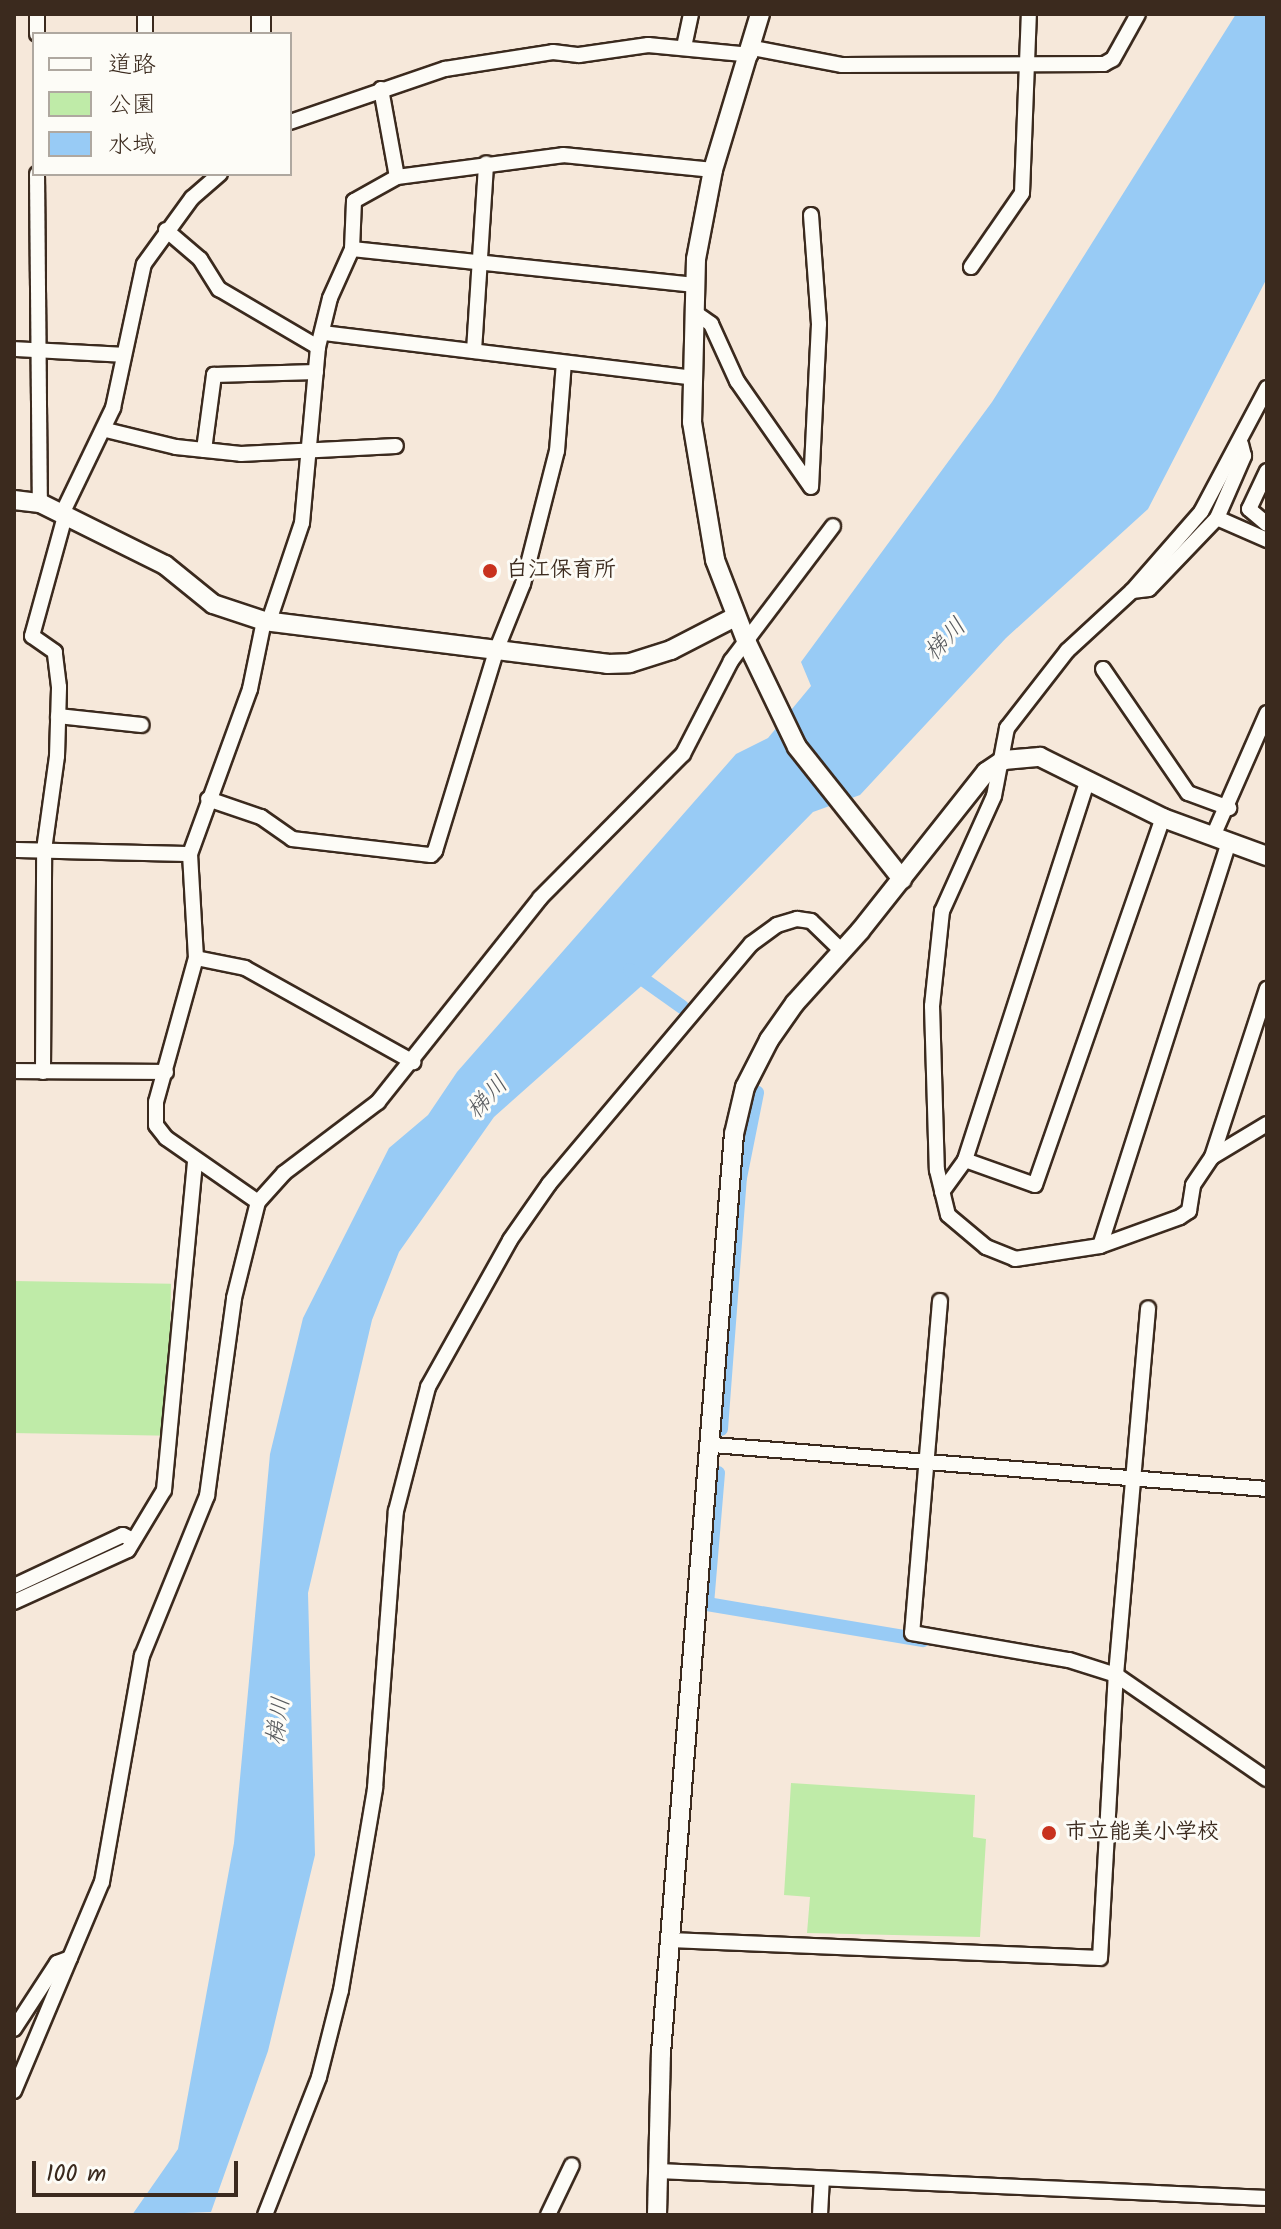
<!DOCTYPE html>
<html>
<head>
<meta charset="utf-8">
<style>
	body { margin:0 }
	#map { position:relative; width:1281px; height:2229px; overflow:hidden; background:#f6e8da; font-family:Kalam,"Klee One",sans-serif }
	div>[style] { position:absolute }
	.green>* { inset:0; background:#bfeba8; transform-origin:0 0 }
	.water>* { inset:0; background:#98cbf5 }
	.canal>* { height:14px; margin:-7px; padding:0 7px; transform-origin:7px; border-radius:7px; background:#98cbf5 }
	.roads { filter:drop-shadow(2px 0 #3b2a1e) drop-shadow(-2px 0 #3b2a1e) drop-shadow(0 2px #3b2a1e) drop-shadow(0 -2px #3b2a1e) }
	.minor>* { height:14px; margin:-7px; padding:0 7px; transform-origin:7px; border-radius:7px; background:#fdfcf7 }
	.tertiary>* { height:18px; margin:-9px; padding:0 9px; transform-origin:9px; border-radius:9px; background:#fdfcf7 }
	.dots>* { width:22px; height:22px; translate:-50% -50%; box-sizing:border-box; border:4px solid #fdfcf7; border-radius:50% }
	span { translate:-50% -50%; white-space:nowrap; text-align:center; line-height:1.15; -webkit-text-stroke:6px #fdfcf7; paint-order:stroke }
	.poi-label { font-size:22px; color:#3b2a1e; font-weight:700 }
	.left { translate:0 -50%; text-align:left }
	.water-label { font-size:24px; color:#575a5e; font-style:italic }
	.frame { position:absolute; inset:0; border:16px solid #3b2a1e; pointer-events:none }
	.legend { position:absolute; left:32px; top:32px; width:260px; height:144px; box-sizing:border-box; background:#fdfcf7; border:2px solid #afa8a0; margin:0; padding:10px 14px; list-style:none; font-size:24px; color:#3b2a1e }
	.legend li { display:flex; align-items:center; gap:16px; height:40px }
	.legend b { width:40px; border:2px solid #afa8a0 }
	.scale { position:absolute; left:32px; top:2161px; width:206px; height:36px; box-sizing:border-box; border:4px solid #3b2a1e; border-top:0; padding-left:10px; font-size:24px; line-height:28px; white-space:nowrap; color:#3b2a1e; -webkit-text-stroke:6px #fdfcf7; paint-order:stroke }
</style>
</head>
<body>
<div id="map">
	<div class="green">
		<div style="left:14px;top:1281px;width:157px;height:152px;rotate:1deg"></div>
		<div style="clip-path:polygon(791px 1783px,975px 1795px,973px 1837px,986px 1839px,980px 1937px,807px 1933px,810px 1897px,784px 1895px)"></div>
	</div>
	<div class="water">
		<div style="clip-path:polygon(1236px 14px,1267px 14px,1267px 278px,1148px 509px,1006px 638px,860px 795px,813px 812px,647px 981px,494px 1117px,399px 1252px,372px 1320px,308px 1593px,315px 1855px,268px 2051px,211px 2212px,132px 2215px,178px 2149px,234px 1843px,270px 1454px,303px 1318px,389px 1148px,428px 1115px,457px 1072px,736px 754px,768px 738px,811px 686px,801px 662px,992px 402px)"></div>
	</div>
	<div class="canal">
		<div style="left:630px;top:970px;width:64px;rotate:35.4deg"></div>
		<div style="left:721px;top:1429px;width:252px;rotate:-85.7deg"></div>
		<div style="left:740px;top:1178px;width:87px;rotate:-78.7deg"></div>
		<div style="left:718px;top:1473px;width:131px;rotate:94.8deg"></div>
		<div style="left:707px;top:1604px;width:219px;rotate:9.5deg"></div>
	</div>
	<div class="roads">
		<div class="minor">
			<div style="left:37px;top:14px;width:20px;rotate:90deg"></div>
			<div style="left:145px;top:14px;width:20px;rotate:90deg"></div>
			<div style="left:684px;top:47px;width:34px;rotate:-78deg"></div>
			<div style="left:753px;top:48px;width:91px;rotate:10.8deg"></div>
			<div style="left:842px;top:65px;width:262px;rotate:-0.2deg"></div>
			<div style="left:1104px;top:64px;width:10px;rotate:-29deg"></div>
			<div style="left:1113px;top:59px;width:51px;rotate:-60.9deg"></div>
			<div style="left:381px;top:89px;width:89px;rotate:79.7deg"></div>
			<div style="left:290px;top:122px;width:164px;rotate:-18.9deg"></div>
			<div style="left:445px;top:69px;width:109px;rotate:-8.9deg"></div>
			<div style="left:553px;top:52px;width:26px;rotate:7deg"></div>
			<div style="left:579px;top:55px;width:70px;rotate:-8.2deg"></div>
			<div style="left:648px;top:45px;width:103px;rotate:5.5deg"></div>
			<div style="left:37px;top:174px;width:329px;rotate:89.5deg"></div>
			<div style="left:811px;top:215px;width:109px;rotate:85.8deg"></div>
			<div style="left:819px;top:324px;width:163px;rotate:92.8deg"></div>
			<div style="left:166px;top:230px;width:45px;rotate:40.5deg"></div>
			<div style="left:200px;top:259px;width:36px;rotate:58deg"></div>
			<div style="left:219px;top:289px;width:115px;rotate:30.4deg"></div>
			<div style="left:352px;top:249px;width:345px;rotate:6deg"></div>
			<div style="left:971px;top:267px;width:90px;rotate:-55.4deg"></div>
			<div style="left:1022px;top:193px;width:179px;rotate:-87.8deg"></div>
			<div style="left:694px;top:312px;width:21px;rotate:35deg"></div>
			<div style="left:711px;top:324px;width:63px;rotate:65.5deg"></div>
			<div style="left:737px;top:381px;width:129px;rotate:55.1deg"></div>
			<div style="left:323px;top:333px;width:373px;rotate:6.9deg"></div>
			<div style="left:14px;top:349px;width:110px;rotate:3.1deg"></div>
			<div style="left:474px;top:351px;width:188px;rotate:-86.3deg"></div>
			<div style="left:1267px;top:388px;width:140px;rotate:118deg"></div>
			<div style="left:1201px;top:512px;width:105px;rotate:131.1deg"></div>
			<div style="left:1132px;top:591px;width:88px;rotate:137.3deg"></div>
			<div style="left:1067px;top:651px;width:98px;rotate:127.9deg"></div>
			<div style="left:1007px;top:728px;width:69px;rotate:100.8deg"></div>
			<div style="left:994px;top:796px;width:126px;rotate:114.3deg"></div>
			<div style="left:942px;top:911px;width:96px;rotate:96deg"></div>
			<div style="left:932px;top:1006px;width:164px;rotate:88.3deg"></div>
			<div style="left:937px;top:1170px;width:46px;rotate:76.3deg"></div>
			<div style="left:948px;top:1215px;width:50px;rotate:40.1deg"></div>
			<div style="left:986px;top:1247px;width:31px;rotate:22deg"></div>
			<div style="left:1015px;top:1259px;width:86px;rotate:-8.7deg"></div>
			<div style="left:1100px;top:1246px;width:85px;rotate:-19.9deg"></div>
			<div style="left:1180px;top:1217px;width:11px;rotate:-34deg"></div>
			<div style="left:1189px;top:1211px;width:26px;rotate:-81deg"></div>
			<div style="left:1193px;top:1185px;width:34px;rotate:-56deg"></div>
			<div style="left:1212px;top:1157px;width:64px;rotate:-31deg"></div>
			<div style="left:106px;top:430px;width:72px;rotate:13.7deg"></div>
			<div style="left:176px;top:447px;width:65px;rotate:6.1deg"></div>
			<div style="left:241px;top:454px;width:155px;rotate:-3deg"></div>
			<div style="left:204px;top:450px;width:76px;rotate:-82.4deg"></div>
			<div style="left:214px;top:375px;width:102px;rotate:-1.7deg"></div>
			<div style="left:1267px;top:471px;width:42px;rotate:115.3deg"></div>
			<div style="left:1249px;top:509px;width:23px;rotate:40deg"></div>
			<div style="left:62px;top:514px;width:118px;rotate:-64.3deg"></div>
			<div style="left:113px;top:408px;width:147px;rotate:-77.9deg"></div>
			<div style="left:144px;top:264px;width:82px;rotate:-54deg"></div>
			<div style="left:192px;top:198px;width:37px;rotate:-41deg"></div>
			<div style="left:1217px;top:518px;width:55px;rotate:23.7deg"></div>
			<div style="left:1132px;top:591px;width:17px;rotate:-7deg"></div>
			<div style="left:1149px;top:589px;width:98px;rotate:-46.2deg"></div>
			<div style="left:1217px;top:518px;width:68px;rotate:-66.5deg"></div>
			<div style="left:1244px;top:456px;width:12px;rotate:-104deg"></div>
			<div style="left:1103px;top:669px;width:150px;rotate:55.6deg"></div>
			<div style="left:1188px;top:793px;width:44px;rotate:20.1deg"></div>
			<div style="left:58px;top:716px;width:84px;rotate:6.1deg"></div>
			<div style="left:208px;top:799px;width:56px;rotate:18.8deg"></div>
			<div style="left:261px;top:817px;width:38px;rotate:35deg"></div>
			<div style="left:292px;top:839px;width:140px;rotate:6.6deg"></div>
			<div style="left:431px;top:855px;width:6px;rotate:-45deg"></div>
			<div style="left:435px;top:851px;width:209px;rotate:-73deg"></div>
			<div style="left:496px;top:651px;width:72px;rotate:-68.1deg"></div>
			<div style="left:523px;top:584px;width:137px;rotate:-75.7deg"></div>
			<div style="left:557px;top:451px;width:88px;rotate:-85.5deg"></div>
			<div style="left:1214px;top:834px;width:132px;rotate:-66.3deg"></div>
			<div style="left:14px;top:850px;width:176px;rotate:1.3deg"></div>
			<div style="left:196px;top:958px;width:50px;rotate:11.5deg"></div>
			<div style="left:245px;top:968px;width:193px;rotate:29.2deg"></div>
			<div style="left:14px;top:1071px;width:152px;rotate:0.4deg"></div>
			<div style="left:43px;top:1072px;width:222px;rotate:-89.7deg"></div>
			<div style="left:44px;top:850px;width:95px;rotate:-82.1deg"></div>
			<div style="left:57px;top:756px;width:69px;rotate:-88.3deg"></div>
			<div style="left:59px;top:687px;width:35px;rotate:-97deg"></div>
			<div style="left:55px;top:652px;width:28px;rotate:-145deg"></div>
			<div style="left:32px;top:636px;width:124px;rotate:-74.6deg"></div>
			<div style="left:1212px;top:1157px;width:177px;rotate:-71.9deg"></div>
			<div style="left:965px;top:1160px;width:74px;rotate:19.7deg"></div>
			<div style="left:1035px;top:1185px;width:389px;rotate:-70.8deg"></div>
			<div style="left:942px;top:1192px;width:39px;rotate:-54deg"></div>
			<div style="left:965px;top:1160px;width:400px;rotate:-72.1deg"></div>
			<div style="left:258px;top:1202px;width:112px;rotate:-145.2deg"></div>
			<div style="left:166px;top:1138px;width:16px;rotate:-128deg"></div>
			<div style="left:156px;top:1125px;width:23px;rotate:-90deg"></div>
			<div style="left:156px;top:1102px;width:149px;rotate:-74.5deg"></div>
			<div style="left:196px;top:958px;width:104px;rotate:-93.3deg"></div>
			<div style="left:190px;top:854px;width:176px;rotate:-70deg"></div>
			<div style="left:250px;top:689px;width:69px;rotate:-78.4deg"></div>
			<div style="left:264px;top:621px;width:7px;rotate:-27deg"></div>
			<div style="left:270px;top:618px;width:100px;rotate:-71.4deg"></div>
			<div style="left:302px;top:523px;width:177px;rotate:-84.8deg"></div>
			<div style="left:318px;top:347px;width:50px;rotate:-76.2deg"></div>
			<div style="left:330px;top:298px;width:54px;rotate:-65.8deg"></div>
			<div style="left:352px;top:249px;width:48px;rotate:-87.6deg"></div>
			<div style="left:354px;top:201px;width:49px;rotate:-29.2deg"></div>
			<div style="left:397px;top:177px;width:167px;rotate:-7.5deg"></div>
			<div style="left:563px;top:155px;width:151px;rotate:5.7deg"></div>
			<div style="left:1100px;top:1246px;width:423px;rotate:-72.3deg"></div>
			<div style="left:940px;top:1301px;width:333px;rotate:94.8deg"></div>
			<div style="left:912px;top:1633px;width:159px;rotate:9.8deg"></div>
			<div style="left:1069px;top:1660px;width:49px;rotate:17.7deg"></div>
			<div style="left:1116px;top:1675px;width:183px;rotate:34.6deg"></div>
			<div style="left:713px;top:1445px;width:556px;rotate:4.54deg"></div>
			<div style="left:14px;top:1586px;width:120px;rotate:-25.1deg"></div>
			<div style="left:123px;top:1535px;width:11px;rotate:27deg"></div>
			<div style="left:14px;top:1602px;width:125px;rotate:-24.5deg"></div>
			<div style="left:128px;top:1550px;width:70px;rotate:-59deg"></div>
			<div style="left:164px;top:1490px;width:329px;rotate:-84.6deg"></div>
			<div style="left:671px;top:1940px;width:429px;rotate:2.4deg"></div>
			<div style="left:1100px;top:1958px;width:283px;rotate:-86.8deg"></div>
			<div style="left:1116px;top:1675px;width:368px;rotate:-85deg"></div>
			<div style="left:14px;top:2029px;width:79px;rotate:-56.9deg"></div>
			<div style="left:57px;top:1963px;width:14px;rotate:-21deg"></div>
			<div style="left:14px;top:2091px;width:227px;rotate:-67.2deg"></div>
			<div style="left:102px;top:1882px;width:230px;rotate:-80deg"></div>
			<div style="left:142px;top:1656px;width:173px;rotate:-67.9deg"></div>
			<div style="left:207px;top:1496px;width:200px;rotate:-82.2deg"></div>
			<div style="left:234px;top:1298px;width:99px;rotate:-76deg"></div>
			<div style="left:258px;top:1202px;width:39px;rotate:-48deg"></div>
			<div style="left:284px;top:1173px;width:118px;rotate:-37.1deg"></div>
			<div style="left:378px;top:1102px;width:260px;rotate:-51.5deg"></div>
			<div style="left:540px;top:898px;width:203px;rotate:-45.2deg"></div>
			<div style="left:683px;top:754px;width:105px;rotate:-62.7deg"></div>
			<div style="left:731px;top:661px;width:169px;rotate:-52.9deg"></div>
			<div style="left:658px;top:2171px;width:610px;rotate:2.54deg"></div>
			<div style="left:265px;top:2215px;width:148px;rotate:-68.6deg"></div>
			<div style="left:319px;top:2077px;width:90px;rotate:-75.8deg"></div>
			<div style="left:341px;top:1990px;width:205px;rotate:-80.4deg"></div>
			<div style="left:375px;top:1788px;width:278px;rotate:-85.7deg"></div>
			<div style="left:396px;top:1511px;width:128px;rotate:-75.5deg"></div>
			<div style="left:428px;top:1387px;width:168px;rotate:-60.8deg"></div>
			<div style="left:510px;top:1240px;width:68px;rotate:-55.1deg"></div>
			<div style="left:549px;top:1184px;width:314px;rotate:-49.9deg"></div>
			<div style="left:751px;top:944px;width:32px;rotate:-36deg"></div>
			<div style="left:777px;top:925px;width:21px;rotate:-17deg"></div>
			<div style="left:797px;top:919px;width:14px;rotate:8deg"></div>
			<div style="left:811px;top:921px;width:43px;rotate:44.1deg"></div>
			<div style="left:548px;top:2215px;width:55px;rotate:-64.4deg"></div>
			<div style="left:820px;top:2215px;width:34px;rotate:-87deg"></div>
		</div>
		<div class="tertiary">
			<div style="left:261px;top:14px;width:20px;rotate:90deg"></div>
			<div style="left:760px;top:14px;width:163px;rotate:106.8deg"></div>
			<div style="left:713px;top:170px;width:91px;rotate:100.8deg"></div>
			<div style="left:696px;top:259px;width:163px;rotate:91.4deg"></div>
			<div style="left:692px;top:422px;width:140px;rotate:80.5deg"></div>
			<div style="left:715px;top:560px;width:89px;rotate:68.9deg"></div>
			<div style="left:747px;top:643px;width:115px;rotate:64.3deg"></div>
			<div style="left:797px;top:747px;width:169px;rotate:51.5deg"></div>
			<div style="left:14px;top:500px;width:26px;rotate:7deg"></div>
			<div style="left:40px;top:503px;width:140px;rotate:26.4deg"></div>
			<div style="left:165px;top:565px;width:62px;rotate:39.1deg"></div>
			<div style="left:213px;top:604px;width:54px;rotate:18.4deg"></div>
			<div style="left:264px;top:621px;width:346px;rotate:7.1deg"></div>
			<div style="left:607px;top:664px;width:23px;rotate:-2deg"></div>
			<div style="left:630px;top:663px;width:43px;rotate:-17.6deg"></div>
			<div style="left:671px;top:650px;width:72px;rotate:-27.3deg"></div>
			<div style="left:657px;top:2215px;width:162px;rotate:-88.6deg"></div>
			<div style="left:661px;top:2053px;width:922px;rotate:-85.46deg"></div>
			<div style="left:734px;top:1134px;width:48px;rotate:-76.8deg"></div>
			<div style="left:745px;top:1087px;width:53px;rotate:-62.9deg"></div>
			<div style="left:769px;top:1040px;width:45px;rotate:-54.9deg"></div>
			<div style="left:795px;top:1003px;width:97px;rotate:-47.9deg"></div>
			<div style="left:860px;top:931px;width:203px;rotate:-51.6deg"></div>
			<div style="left:986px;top:772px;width:22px;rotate:-34deg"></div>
			<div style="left:1004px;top:760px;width:36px;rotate:-5deg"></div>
			<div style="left:1040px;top:757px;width:137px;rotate:26.4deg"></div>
			<div style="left:1163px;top:818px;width:111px;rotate:20.1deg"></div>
		</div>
	</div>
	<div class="dots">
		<div style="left:490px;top:571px;background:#c8321e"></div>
		<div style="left:1049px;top:1833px;background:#c8321e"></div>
	</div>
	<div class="poi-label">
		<span class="left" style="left:506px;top:571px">白江保育所</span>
		<span class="left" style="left:1065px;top:1833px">市立能美小学校</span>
	</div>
	<div class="water-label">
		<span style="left:946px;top:640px;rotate:-46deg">梯川</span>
		<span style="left:488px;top:1098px;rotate:-47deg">梯川</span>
		<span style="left:279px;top:1721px;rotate:-82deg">梯川</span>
	</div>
	<div class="frame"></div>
	<ul class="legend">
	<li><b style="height:10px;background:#fdfcf7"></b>道路</li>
	<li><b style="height:22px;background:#bfeba8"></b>公園</li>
	<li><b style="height:22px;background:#98cbf5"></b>水域</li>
	</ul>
	<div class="scale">100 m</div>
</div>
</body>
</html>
